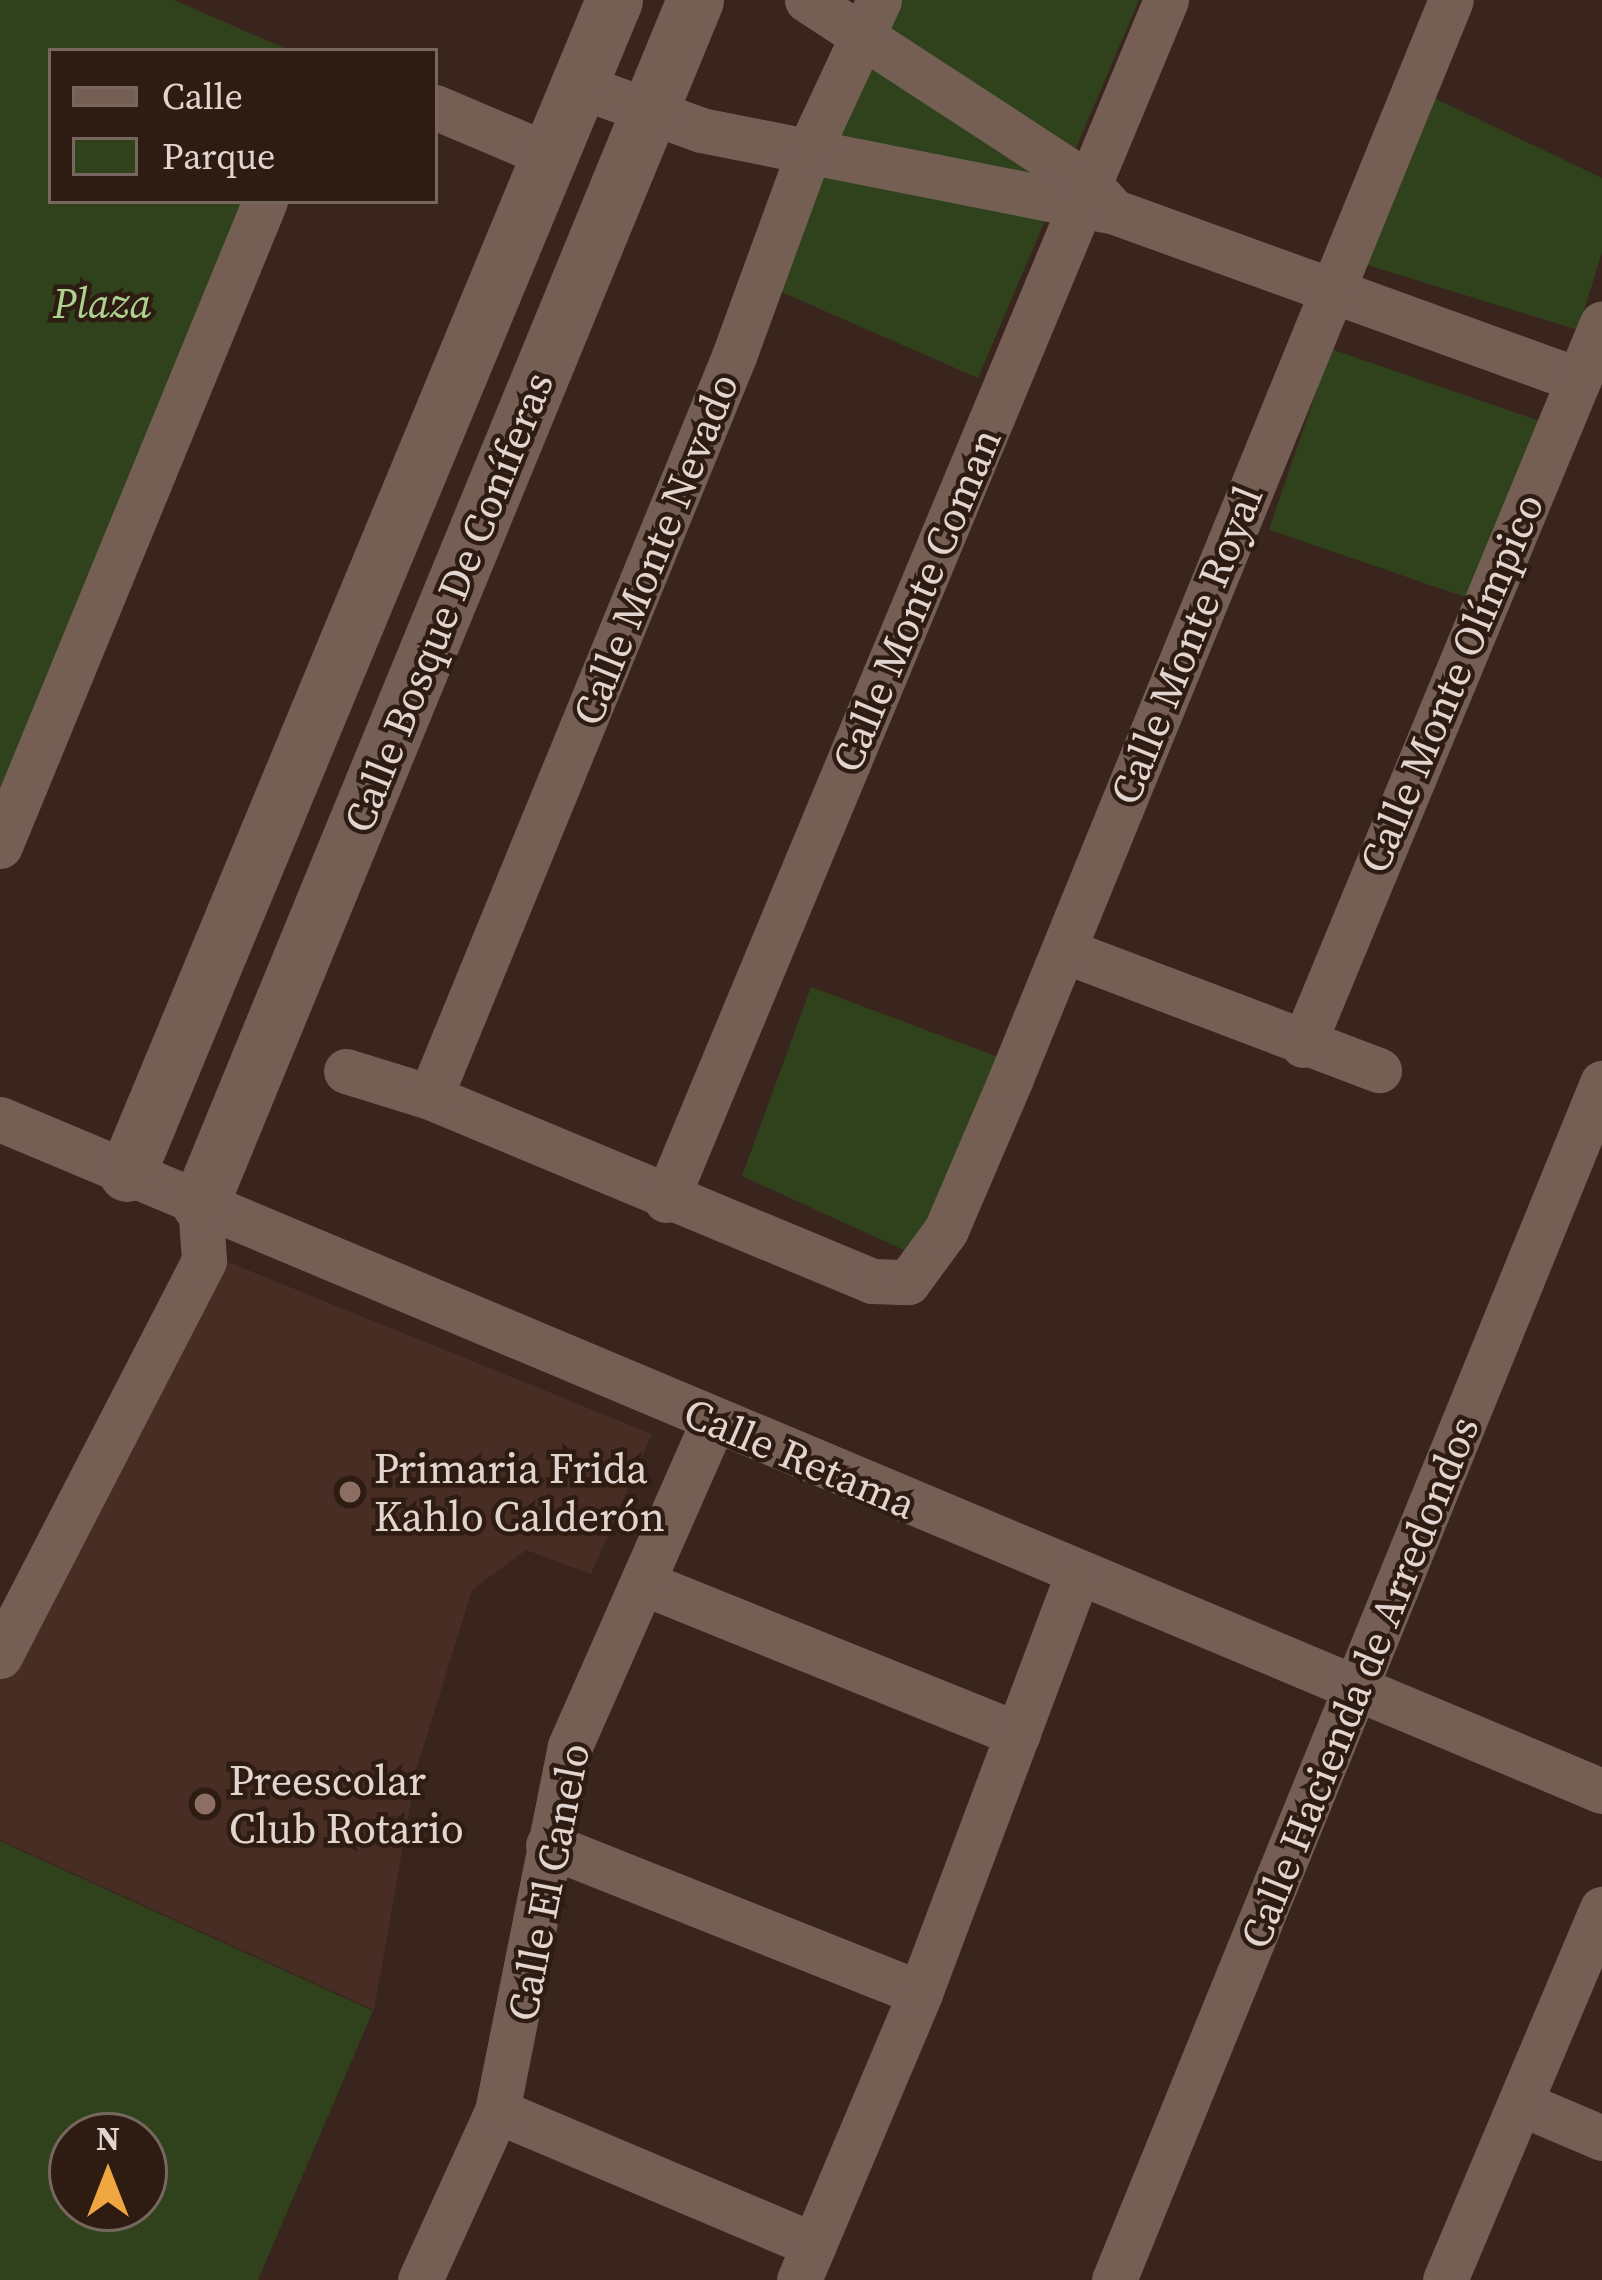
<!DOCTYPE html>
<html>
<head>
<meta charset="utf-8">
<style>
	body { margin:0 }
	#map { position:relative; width:1602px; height:2280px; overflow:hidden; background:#39251d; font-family:"Source Serif 4",serif }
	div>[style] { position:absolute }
	.built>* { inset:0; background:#472d23 }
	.green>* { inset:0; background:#2f421c; transform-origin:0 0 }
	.minor>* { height:45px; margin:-22.5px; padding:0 22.5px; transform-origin:22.5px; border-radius:22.5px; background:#755f55 }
	.tertiary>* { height:57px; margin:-28.5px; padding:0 28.5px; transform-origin:28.5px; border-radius:28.5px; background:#755f55 }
	.dots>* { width:33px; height:33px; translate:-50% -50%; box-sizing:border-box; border:6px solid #2e1c13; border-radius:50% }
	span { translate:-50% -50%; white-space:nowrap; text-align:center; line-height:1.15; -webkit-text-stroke:9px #2e1c13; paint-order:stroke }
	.park-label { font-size:42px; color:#add18e; font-style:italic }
	.street-label { font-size:42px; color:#e2d4cf }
	.poi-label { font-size:42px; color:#e2d4cf }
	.left { translate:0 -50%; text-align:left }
	.legend { position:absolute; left:48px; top:48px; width:390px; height:156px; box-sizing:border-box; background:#2e1c13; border:3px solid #76665e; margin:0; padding:15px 21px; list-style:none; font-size:36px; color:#e2d4cf }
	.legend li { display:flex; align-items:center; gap:24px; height:60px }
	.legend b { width:60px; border:3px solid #76665e }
	.north { position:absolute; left:48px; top:2112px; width:120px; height:120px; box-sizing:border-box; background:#2e1c13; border:3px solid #76665e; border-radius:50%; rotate:0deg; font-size:33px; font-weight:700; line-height:48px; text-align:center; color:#e2d4cf }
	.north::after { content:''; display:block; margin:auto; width:42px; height:54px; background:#f0a63e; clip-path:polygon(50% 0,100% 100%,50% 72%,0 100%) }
</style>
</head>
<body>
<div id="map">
	<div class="built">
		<div style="clip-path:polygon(186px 1245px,652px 1434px,591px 1574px,526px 1550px,472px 1590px,417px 1767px,374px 2010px,0 1840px,0 1649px)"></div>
	</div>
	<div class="green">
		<div style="clip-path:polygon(0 0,174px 0,291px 51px,51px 51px,51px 201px,256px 201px,0 813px)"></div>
		<div style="clip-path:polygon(898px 0,1139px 0,978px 378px,772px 288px)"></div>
		<div style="clip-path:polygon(1434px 98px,1602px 178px,1602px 252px,1578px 330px,1364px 264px)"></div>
		<div style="left:1331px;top:349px;width:222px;height:191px;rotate:19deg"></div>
		<div style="clip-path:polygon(811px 987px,1009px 1061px,933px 1243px,906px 1251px,742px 1176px)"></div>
		<div style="clip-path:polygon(evenodd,0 1841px,373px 2011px,258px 2280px,0 2280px,0 1841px,72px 2136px,144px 2136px,144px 2208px,72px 2208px,72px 2136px)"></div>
	</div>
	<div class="minor">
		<div style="left:807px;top:0;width:337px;rotate:33.1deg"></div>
		<div style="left:1089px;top:184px;width:30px;rotate:48deg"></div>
		<div style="left:577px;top:85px;width:132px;rotate:19.9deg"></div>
		<div style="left:701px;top:130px;width:422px;rotate:11.2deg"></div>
		<div style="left:1115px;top:212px;width:493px;rotate:19.9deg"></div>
		<div style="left:435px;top:107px;width:123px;rotate:23deg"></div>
		<div style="left:0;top:846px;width:697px;rotate:-67.66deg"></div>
		<div style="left:1065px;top:951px;width:336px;rotate:20.8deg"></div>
		<div style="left:1303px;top:1045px;width:781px;rotate:-67.5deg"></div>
		<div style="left:346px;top:1071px;width:88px;rotate:17.2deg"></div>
		<div style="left:430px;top:1097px;width:479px;rotate:22.6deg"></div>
		<div style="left:872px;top:1281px;width:36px;rotate:2deg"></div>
		<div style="left:908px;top:1282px;width:64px;rotate:-53.8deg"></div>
		<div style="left:946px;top:1230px;width:165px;rotate:-66.8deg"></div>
		<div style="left:1011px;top:1078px;width:1164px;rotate:-67.8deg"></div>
		<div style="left:430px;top:1097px;width:801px;rotate:-67.69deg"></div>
		<div style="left:734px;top:356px;width:224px;rotate:-69.9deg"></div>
		<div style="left:811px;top:146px;width:161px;rotate:-65deg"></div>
		<div style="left:0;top:1119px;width:1737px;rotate:22.76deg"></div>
		<div style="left:666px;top:1200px;width:1300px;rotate:-67.38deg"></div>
		<div style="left:646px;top:1584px;width:401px;rotate:22deg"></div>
		<div style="left:0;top:1656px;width:445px;rotate:-62.7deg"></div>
		<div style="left:204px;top:1260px;width:56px;rotate:-94.1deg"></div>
		<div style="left:548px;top:1845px;width:400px;rotate:21.7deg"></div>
		<div style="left:1522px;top:2104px;width:87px;rotate:23deg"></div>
		<div style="left:497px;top:2111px;width:344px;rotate:22.9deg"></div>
		<div style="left:420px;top:2280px;width:186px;rotate:-65.5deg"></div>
		<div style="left:497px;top:2111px;width:372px;rotate:-78.7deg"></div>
		<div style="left:570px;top:1746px;width:354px;rotate:-66.2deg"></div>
		<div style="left:799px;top:2280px;width:311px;rotate:-67.1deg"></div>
		<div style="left:920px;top:1993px;width:447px;rotate:-69.4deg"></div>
		<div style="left:1114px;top:2280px;width:1293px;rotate:-67.82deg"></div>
		<div style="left:1445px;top:2280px;width:403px;rotate:-67.1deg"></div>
	</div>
	<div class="tertiary">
		<div style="left:127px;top:1173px;width:1270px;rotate:-67.45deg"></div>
		<div style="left:200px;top:1204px;width:1302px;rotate:-67.65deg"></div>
	</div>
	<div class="dots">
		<div style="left:350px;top:1492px;background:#8d6e63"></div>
		<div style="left:205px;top:1804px;background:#8d6e63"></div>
	</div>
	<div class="park-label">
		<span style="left:102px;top:303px">Plaza</span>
	</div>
	<div class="street-label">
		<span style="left:655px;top:549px;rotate:-68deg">Calle Monte Nevado</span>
		<span style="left:916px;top:600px;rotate:-67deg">Calle Monte Coman</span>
		<span style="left:448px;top:602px;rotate:-68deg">Calle Bosque De Coníferas</span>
		<span style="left:1186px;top:645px;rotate:-68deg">Calle Monte Royal</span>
		<span style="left:1451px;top:683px;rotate:-67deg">Calle Monte Olímpico</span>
		<span style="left:800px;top:1458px;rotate:23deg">Calle Retama</span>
		<span style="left:1359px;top:1682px;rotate:-68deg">Calle Hacienda de Arredondos</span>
		<span style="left:548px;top:1882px;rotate:-79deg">Calle El Canelo</span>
	</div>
	<div class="poi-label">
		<span class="left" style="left:374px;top:1492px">Primaria Frida<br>Kahlo Calderón</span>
		<span class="left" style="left:229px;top:1804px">Preescolar<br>Club Rotario</span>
	</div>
	<ul class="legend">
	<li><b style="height:15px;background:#755f55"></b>Calle</li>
	<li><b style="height:33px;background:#2f421c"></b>Parque</li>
	</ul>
	<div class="north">N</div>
</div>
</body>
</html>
